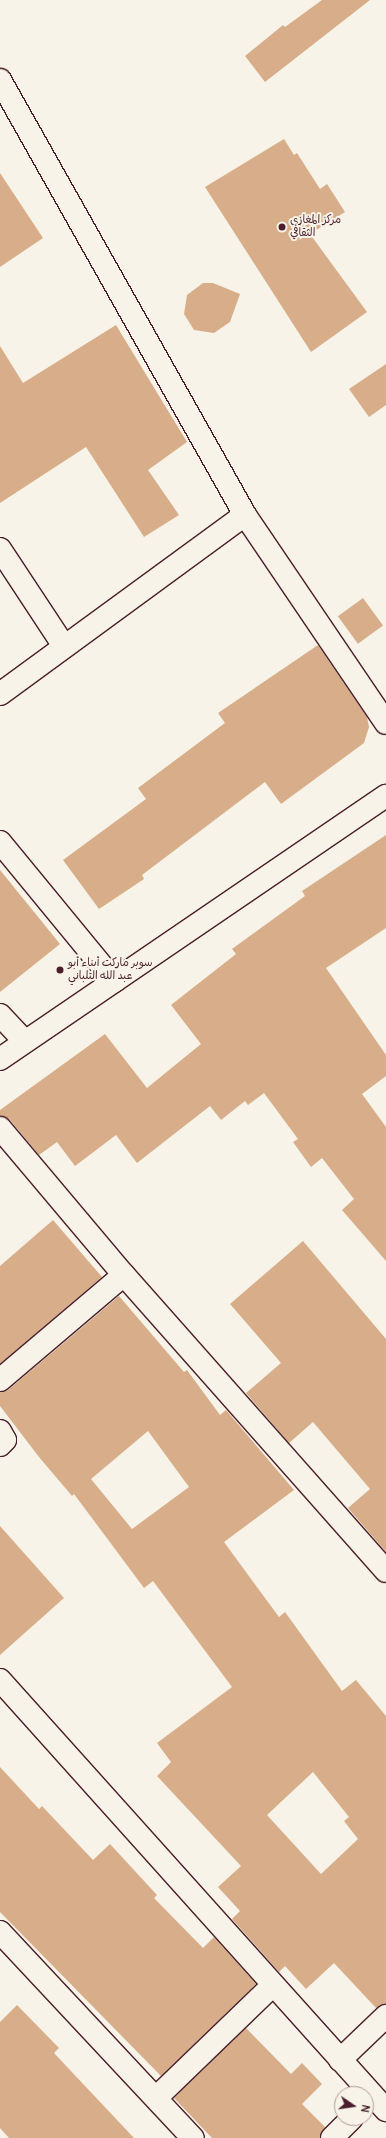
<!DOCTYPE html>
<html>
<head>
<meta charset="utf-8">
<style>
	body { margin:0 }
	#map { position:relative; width:386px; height:2138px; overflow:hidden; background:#f7f3e8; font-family:Pangolin,"Playpen Sans Arabic",sans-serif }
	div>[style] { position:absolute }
	.building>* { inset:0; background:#d7ae89; transform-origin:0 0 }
	.roads { filter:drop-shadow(1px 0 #4a1f2b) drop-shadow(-1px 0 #4a1f2b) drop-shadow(0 1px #4a1f2b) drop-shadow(0 -1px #4a1f2b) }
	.minor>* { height:22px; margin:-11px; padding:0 11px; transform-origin:11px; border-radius:11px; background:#f7f3e8 }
	.tertiary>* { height:22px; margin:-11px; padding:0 11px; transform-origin:11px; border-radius:11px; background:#f7f3e8 }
	.dots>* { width:11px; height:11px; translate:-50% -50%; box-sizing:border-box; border:2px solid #f7f3e8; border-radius:50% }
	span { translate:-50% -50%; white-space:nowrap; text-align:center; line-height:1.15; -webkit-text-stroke:4px #f7f3e8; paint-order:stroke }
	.poi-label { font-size:11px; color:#4a1f2b }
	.left { translate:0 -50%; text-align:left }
	.north { position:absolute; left:334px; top:2086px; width:40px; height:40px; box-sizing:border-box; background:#f7f3e8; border:1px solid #b29e9c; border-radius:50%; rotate:103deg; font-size:11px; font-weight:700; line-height:16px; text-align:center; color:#4a1f2b }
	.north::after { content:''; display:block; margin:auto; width:14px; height:18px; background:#4a1f2b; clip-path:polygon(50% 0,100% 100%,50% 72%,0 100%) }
</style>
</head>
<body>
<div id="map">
	<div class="building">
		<div style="clip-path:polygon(322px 0,370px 0,265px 82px,245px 56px,283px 25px,285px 27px)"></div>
		<div style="clip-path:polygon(284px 139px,294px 155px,297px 153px,320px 189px,327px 184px,345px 212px,310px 234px,367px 312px,311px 352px,205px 187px)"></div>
		<div style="clip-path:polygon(0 173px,43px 238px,0 267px)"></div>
		<div style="clip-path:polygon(203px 283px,213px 283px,240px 294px,230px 322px,214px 333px,194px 330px,184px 314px,187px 295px)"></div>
		<div style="clip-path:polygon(116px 325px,187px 442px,148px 470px,179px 515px,144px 537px,86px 447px,0 503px,0 346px,23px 383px)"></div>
		<div style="clip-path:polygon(386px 364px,386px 405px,369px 417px,349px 389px)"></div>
		<div style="left:363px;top:598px;width:34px;height:31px;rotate:54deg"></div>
		<div style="clip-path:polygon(318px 645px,367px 717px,369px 727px,364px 743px,281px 804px,265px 782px,142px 875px,144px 879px,99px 909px,63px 860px,146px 799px,138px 788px,225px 723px,218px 713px)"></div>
		<div style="clip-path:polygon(386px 835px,386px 928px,326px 968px,386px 1055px,386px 1076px,362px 1094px,386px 1127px,386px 1261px,342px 1210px,354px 1199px,322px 1158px,311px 1167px,293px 1142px,298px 1139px,264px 1093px,248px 1105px,245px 1101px,221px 1120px,210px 1106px,137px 1163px,116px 1135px,75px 1166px,57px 1142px,39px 1155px,10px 1120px,0 1116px,0 1110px,105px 1034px,147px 1088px,201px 1044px,171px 1005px,236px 954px,232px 949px,305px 896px,302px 891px)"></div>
		<div style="clip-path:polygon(0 870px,60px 944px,0 992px)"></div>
		<div style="clip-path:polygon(53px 1220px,102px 1277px,0 1364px,0 1266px)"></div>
		<div style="clip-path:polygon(303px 1241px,386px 1339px,386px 1552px,348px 1508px,370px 1489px,313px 1422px,289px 1443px,246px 1393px,281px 1363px,230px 1304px)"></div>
		<div style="clip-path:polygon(evenodd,119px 1296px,184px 1372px,187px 1370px,220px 1415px,226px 1410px,294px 1490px,224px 1542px,279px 1617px,285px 1612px,342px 1691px,356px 1680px,386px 1716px,386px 2004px,376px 2008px,334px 1963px,306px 1989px,285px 1966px,279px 1972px,232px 1919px,240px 1911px,218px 1887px,241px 1866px,157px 1776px,171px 1762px,157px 1743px,232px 1687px,153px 1581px,144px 1588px,74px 1494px,72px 1496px,39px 1457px,0 1406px,0 1392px,8px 1390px,119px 1296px,148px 1431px,189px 1487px,132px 1529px,91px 1479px,148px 1431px,119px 1296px,313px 1772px,349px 1817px,344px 1821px,358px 1839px,321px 1874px,267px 1815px,313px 1772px)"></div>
		<div style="clip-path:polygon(0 1526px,64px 1598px,0 1655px)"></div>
		<div style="clip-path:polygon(0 1767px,39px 1809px,42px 1806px,93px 1860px,110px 1844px,157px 1895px,154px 1898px,203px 1948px,214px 1937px,256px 1984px,161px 2076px,0 1912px)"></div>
		<div style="clip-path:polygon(17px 2005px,59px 2048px,54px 2053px,134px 2138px,9px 2138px,0 2128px,0 2022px)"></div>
		<div style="clip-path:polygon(246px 2028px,291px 2074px,302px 2063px,322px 2084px,302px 2104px,325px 2127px,320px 2138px,212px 2138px,174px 2098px)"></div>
	</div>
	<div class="roads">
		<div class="minor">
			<div style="left:0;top:80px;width:499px;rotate:60.6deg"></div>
			<div style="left:245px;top:515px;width:251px;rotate:55.9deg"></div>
			<div style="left:0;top:549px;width:116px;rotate:56.6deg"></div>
			<div style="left:0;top:694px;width:303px;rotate:-36.2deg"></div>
			<div style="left:0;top:842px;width:180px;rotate:50.6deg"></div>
			<div style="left:0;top:1015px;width:34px;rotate:47deg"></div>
			<div style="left:0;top:1128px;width:192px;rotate:49.9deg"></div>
			<div style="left:124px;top:1275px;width:395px;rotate:48.5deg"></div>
			<div style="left:0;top:1380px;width:162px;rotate:-40.3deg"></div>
			<div style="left:0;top:1431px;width:10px;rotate:61deg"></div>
			<div style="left:5px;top:1440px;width:7px;rotate:135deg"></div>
			<div style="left:0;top:1680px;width:578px;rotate:48.09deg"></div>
			<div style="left:0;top:1932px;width:282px;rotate:46.9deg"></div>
			<div style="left:340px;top:2060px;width:64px;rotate:-43.7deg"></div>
			<div style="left:156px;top:2098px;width:161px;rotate:-44deg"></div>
			<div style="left:332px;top:2138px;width:28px;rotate:-45deg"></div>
		</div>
		<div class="tertiary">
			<div style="left:0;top:1059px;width:467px;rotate:-34.3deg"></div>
		</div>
	</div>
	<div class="dots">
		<div style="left:282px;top:227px;background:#4a1f2b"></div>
		<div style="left:60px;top:970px;background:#4a1f2b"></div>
	</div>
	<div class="poi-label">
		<span class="left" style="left:290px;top:227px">مركز المغازي<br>الثقافي</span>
		<span class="left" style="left:68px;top:970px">سوبر ماركت أبناء أبو<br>عبد الله التلباني</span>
	</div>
	<div class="north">N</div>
</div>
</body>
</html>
